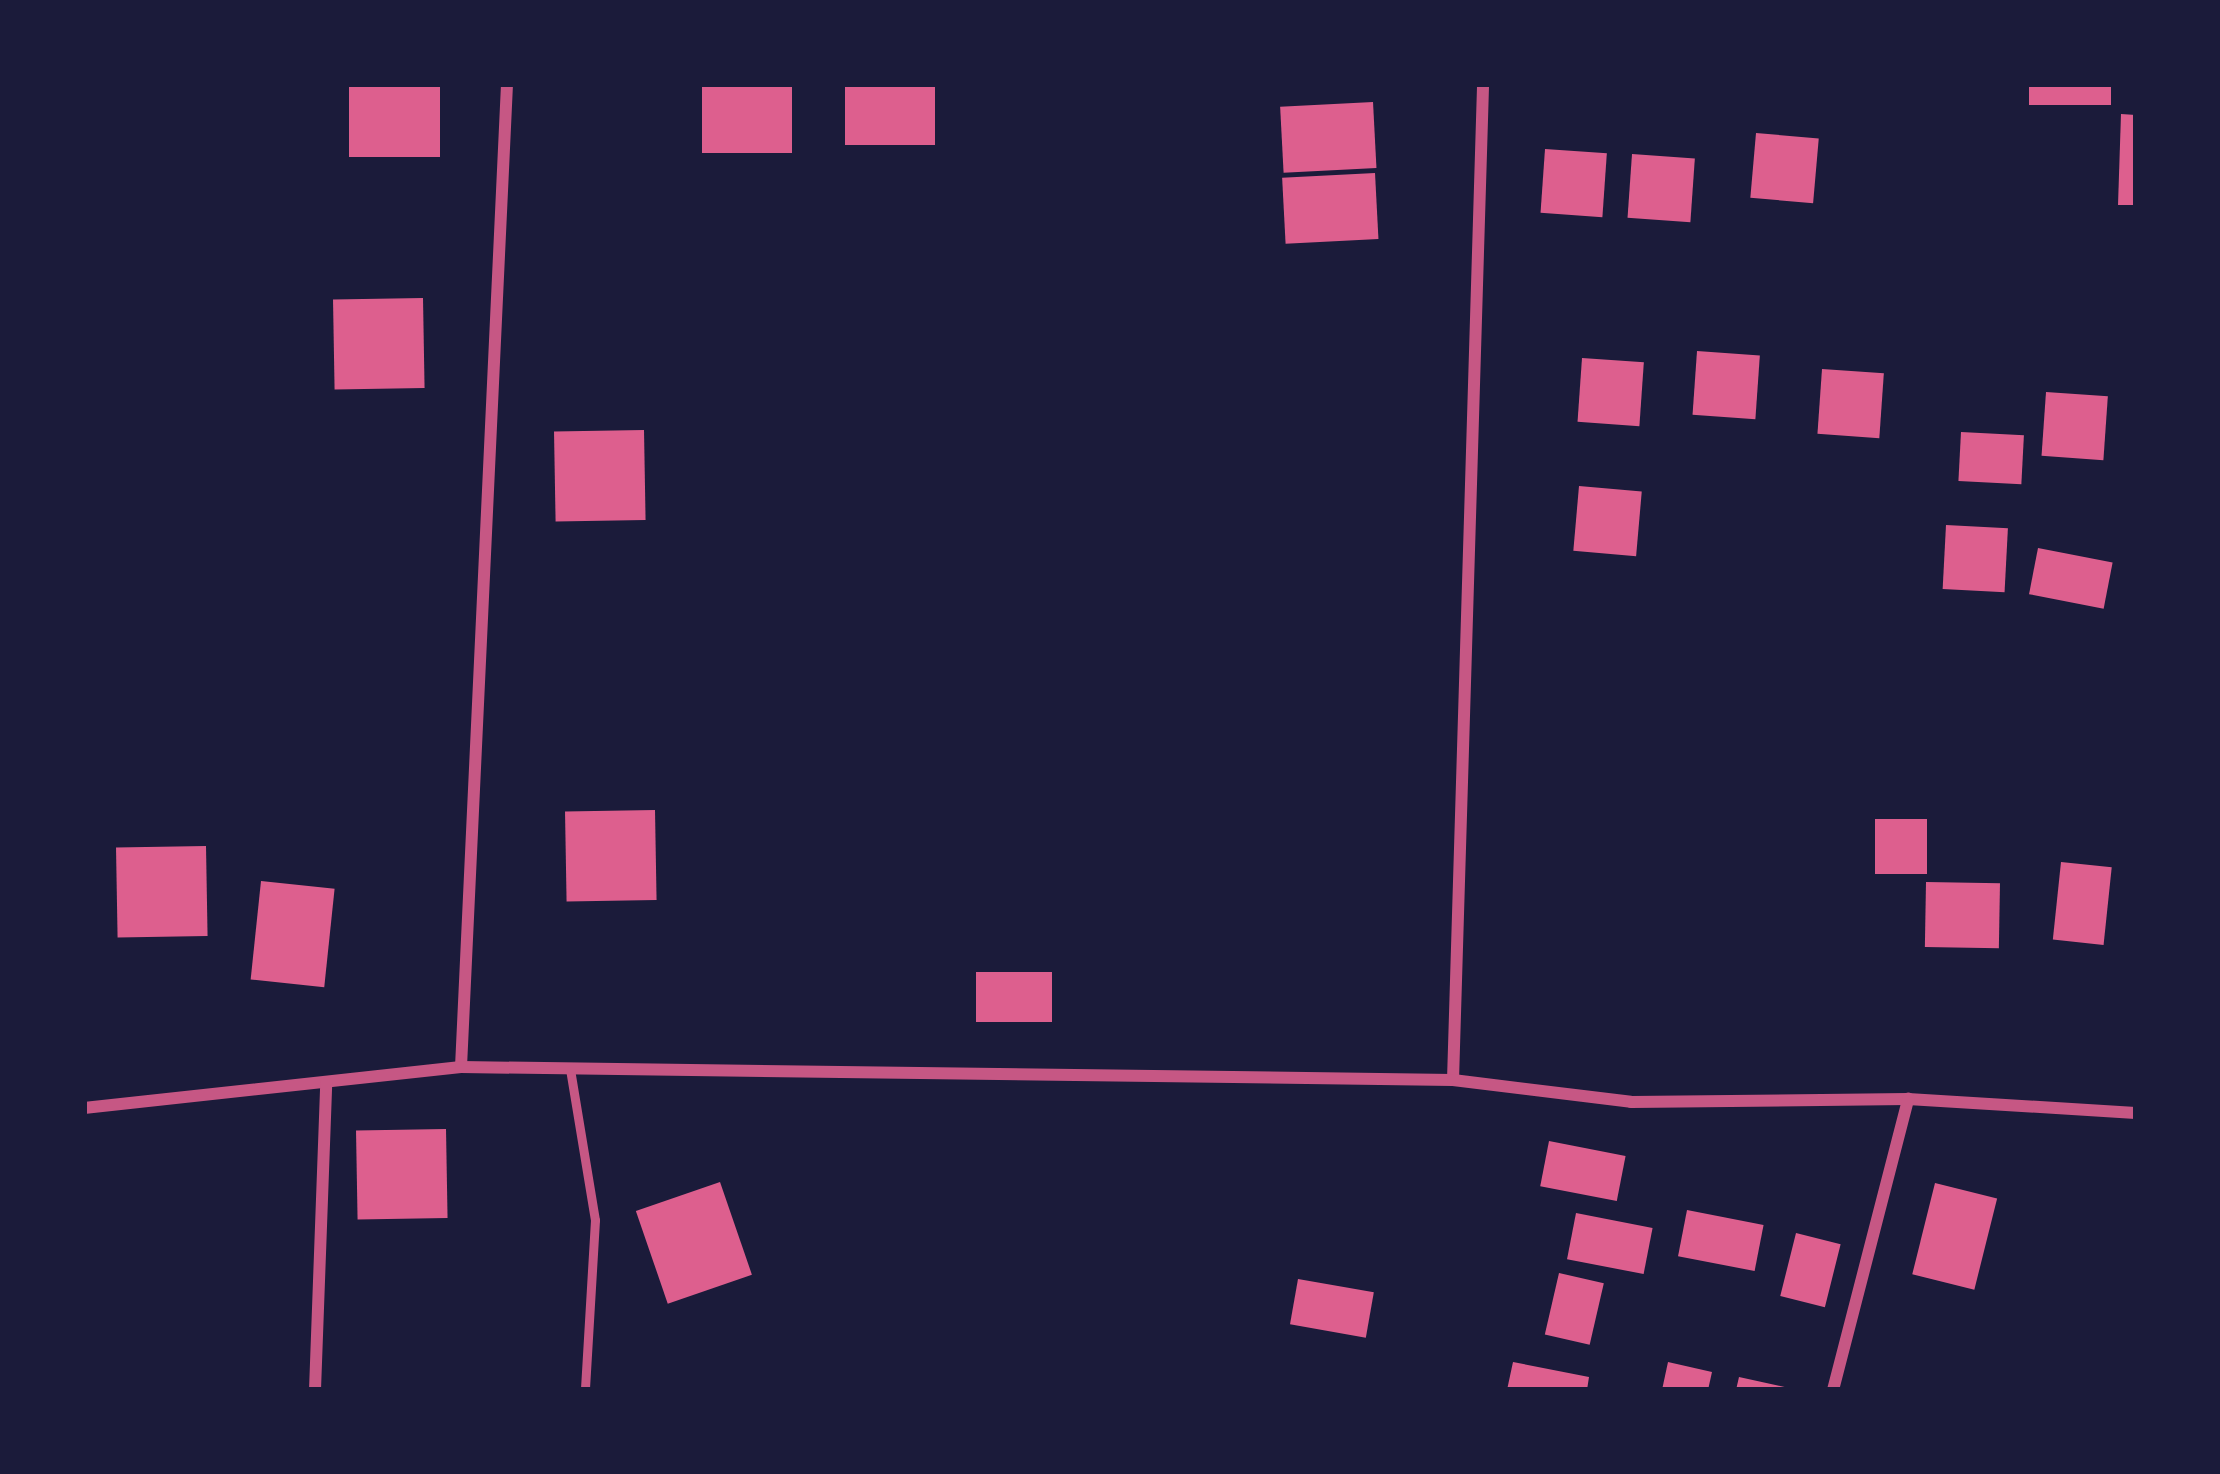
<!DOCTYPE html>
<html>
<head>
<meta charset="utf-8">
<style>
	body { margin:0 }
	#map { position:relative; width:2220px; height:1474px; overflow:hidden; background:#1b1b3a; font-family:"Archivo Narrow",sans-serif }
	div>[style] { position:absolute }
	.building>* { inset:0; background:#dd5f8e; transform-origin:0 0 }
	.service>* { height:9px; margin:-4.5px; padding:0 4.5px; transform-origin:4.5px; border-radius:4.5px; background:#c65784 }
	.minor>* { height:12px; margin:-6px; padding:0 6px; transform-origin:6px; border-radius:6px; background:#c65784 }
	span { translate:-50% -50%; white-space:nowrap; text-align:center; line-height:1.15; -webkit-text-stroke:9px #1b1b3a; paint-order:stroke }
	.frame { position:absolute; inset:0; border:87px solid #1b1b3a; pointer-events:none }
</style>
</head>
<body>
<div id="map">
	<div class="building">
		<div style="left:349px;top:84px;width:91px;height:73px"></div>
		<div style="left:702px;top:84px;width:90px;height:69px"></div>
		<div style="left:845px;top:84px;width:90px;height:61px"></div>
		<div style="left:2029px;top:84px;width:82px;height:21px"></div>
		<div style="left:1373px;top:102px;width:66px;height:93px;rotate:87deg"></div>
		<div style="clip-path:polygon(2121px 114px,2136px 115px,2136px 205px,2118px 205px)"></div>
		<div style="left:1756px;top:133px;width:63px;height:65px;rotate:5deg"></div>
		<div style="left:1545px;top:149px;width:62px;height:64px;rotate:4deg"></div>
		<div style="left:1632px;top:154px;width:63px;height:64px;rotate:4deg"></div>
		<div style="left:1375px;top:173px;width:66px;height:93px;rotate:87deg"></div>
		<div style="left:423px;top:298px;width:90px;height:90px;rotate:89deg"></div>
		<div style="left:1697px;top:351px;width:63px;height:64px;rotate:4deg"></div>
		<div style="left:1582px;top:358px;width:62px;height:64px;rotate:4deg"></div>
		<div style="left:1822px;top:369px;width:62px;height:65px;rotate:4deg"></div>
		<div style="left:2046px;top:392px;width:62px;height:64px;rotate:4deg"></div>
		<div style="left:644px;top:430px;width:90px;height:90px;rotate:89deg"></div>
		<div style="left:1961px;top:432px;width:63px;height:49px;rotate:3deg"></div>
		<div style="left:1579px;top:486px;width:63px;height:65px;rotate:5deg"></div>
		<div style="left:1946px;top:525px;width:62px;height:64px;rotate:3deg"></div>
		<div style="left:2038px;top:548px;width:76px;height:47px;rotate:11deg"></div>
		<div style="left:655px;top:810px;width:90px;height:90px;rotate:89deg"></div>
		<div style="left:1875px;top:819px;width:52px;height:55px"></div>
		<div style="left:206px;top:846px;width:90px;height:90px;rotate:89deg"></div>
		<div style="left:2061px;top:862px;width:51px;height:78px;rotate:6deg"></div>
		<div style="left:261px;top:881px;width:74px;height:99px;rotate:6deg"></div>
		<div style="left:1926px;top:882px;width:74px;height:65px;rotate:1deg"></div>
		<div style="left:1052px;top:972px;width:50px;height:76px;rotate:90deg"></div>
		<div style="left:446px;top:1129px;width:89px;height:90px;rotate:89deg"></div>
		<div style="left:1549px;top:1141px;width:78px;height:46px;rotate:11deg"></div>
		<div style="left:720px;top:1182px;width:98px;height:89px;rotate:71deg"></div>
		<div style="left:1935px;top:1183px;width:64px;height:94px;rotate:14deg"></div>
		<div style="left:1687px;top:1210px;width:78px;height:47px;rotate:11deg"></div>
		<div style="left:1576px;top:1213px;width:78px;height:47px;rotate:11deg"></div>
		<div style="left:1796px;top:1233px;width:46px;height:65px;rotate:14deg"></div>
		<div style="left:1559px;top:1273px;width:46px;height:63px;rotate:13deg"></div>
		<div style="left:1298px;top:1279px;width:77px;height:46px;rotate:10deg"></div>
		<div style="clip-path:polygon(1513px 1362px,1589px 1377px,1587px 1390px,1507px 1390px)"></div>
		<div style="clip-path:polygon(1668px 1362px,1712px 1372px,1708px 1390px,1662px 1390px)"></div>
		<div style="clip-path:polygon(1739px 1377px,1789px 1388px,1789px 1390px,1736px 1390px)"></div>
	</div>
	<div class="service">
		<div style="left:570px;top:1069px;width:153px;rotate:80.6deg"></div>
		<div style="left:595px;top:1220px;width:170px;rotate:93.4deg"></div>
	</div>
	<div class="minor">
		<div style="left:461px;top:1067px;width:984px;rotate:-87.32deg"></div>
		<div style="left:1453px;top:1080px;width:996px;rotate:-88.27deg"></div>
		<div style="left:84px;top:1108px;width:379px;rotate:-6.2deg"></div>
		<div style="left:461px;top:1067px;width:992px;rotate:0.75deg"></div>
		<div style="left:1453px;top:1080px;width:179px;rotate:7deg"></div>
		<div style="left:1631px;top:1102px;width:277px;rotate:-0.6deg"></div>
		<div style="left:1908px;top:1099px;width:228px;rotate:3.5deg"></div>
		<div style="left:315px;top:1390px;width:307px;rotate:-87.9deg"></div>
		<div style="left:1833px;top:1390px;width:301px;rotate:-75.5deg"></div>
	</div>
	<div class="frame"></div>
</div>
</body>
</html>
